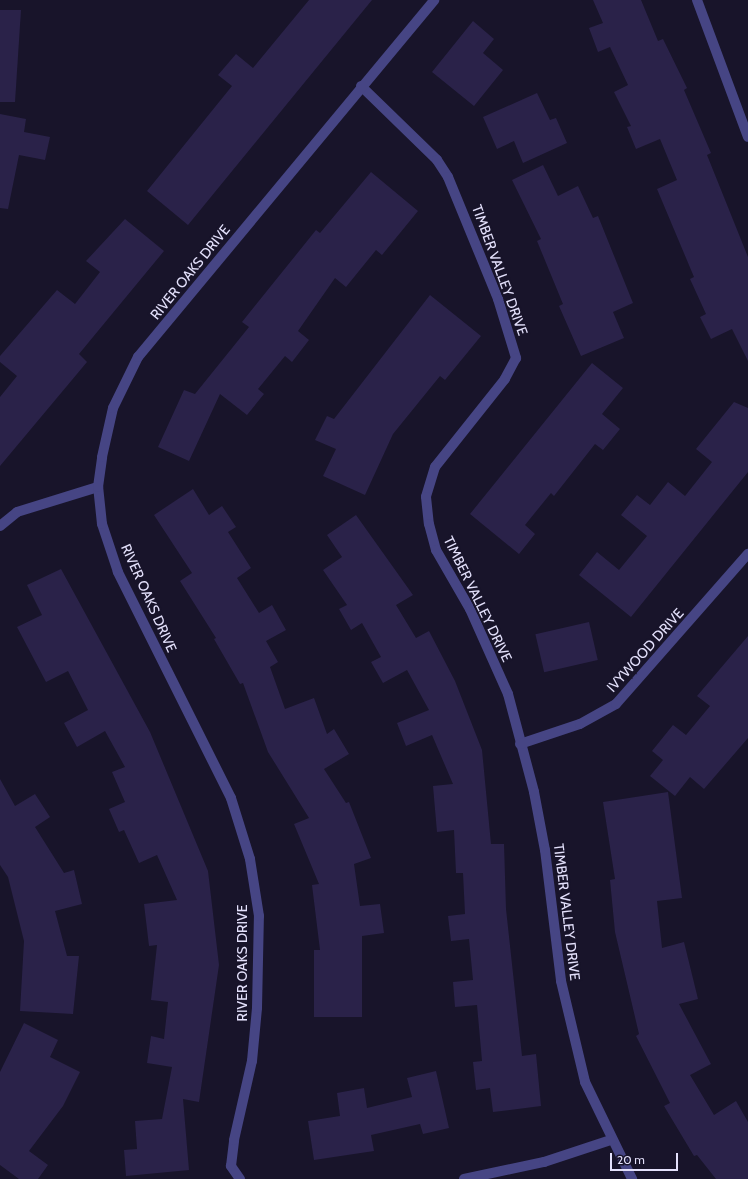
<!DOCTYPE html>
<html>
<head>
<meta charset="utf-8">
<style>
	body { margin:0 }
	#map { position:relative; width:748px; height:1179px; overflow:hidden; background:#18142a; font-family:Cabin,sans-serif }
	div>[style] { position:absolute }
	.building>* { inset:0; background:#2a2249; transform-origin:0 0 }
	.minor>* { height:10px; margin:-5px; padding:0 5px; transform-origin:5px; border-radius:5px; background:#464584 }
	span { translate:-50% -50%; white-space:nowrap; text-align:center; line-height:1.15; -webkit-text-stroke:4px #18142a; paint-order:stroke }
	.street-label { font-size:14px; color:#e4e1fc }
	.scale { position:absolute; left:610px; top:1153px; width:68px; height:18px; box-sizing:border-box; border:2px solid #e4e1fc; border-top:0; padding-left:5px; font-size:12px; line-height:14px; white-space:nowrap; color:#e4e1fc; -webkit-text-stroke:3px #18142a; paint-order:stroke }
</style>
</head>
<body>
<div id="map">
	<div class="building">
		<div style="clip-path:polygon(309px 0,372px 0,188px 225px,147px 191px,232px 86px,218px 75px,236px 54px,253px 68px)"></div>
		<div style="clip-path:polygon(593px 0,641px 0,658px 41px,663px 39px,687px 88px,684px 90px,711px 153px,707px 155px,748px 257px,748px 361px,732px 329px,711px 339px,700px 317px,706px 314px,690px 279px,694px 277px,657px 189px,677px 180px,660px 139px,636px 149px,627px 127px,631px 126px,614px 92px,628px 85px,610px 47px,598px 52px,589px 28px,603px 23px)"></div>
		<div style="clip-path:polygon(0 10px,21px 10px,15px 102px,0 102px)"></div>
		<div style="clip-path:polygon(473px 21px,494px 39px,483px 53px,503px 70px,474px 106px,432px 72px)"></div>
		<div style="clip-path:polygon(537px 93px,550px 120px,556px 118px,567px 143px,523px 163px,514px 141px,497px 149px,483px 117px)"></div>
		<div style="clip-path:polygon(0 114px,26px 119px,24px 132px,50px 137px,45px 160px,19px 155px,8px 209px,0 208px)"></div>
		<div style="clip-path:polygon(543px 165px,558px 196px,578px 186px,593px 218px,598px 216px,633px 303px,613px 312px,624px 338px,581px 356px,559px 306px,563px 304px,537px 241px,541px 239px,512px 180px)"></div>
		<div style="clip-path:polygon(371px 172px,418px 211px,382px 255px,376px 250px,346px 287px,335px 278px,298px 331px,309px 340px,292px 362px,285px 356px,258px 389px,264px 394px,247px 415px,220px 394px,189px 461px,158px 447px,184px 390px,195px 394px,249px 327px,242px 322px,316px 230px,320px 233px)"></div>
		<div style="clip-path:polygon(125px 219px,164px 251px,79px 354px,87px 362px,0 466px,0 397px,17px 376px,0 362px,0 356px,57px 290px,75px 304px,100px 272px,86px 261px)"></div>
		<div style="clip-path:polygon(430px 295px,481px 336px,445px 380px,440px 376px,393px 434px,365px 495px,323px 476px,336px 449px,315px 440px,327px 416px,334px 419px)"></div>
		<div style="clip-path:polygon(592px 363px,623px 388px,602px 414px,620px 429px,603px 450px,595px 444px,554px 496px,551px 493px,525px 525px,535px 534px,519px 554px,470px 514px)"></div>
		<div style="clip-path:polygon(734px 402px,748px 408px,748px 472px,631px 617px,579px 575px,597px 552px,619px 570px,647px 536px,621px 515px,637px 495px,650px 505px,668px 482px,685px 496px,712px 462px,696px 449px)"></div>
		<div style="clip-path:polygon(193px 489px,209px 515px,222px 506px,236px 527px,228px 532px,251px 568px,237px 578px,259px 613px,272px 605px,286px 630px,266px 641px,278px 662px,270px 667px,285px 709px,314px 698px,327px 734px,334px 729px,349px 754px,324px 769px,346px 803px,349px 802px,371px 858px,354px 864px,360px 906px,380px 904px,384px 933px,362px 936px,362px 1017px,314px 1017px,314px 950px,320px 950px,312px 885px,319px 884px,294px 824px,309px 818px,268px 752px,243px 683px,240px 684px,214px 639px,216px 638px,180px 581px,192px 573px,154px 515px)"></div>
		<div style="clip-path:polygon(356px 515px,413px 595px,396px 605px,416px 638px,429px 631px,455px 681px,482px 750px,491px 844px,504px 844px,506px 909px,522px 1056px,536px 1054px,541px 1106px,493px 1112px,490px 1088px,476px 1090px,473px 1062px,482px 1061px,477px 1005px,455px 1007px,453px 982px,473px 980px,469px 939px,451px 941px,448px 916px,465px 914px,463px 873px,456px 873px,454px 830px,437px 832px,433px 786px,453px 784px,432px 735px,406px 746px,397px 723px,429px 710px,407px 670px,383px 683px,371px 662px,381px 657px,362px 623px,351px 630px,339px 609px,347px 605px,323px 570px,342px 557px,327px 535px)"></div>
		<div style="clip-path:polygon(61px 569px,150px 732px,208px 871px,219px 965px,199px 1102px,183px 1099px,189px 1170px,126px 1176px,124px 1150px,137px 1149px,135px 1121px,162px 1119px,172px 1067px,147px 1063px,151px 1036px,164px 1039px,168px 1002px,151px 1000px,157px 945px,149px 946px,144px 904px,177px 900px,157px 855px,139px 863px,124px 830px,119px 832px,109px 809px,125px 802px,112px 772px,125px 767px,105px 731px,77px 747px,64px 723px,88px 710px,68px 671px,46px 682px,17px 627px,42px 615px,27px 585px)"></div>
		<div style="left:589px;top:622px;width:39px;height:55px;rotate:77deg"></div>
		<div style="clip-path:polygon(748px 636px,748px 738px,704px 789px,690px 777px,675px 796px,650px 776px,663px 760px,652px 751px,673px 725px,686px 735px,710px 706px,697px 696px)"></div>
		<div style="clip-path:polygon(0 779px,15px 806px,35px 794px,50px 817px,35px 827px,64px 873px,74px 870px,82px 904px,55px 911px,67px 956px,79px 956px,73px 1014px,20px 1011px,24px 941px,8px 877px,0 865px)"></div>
		<div style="clip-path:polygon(668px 792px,682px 898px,657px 901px,662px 948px,684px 942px,698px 999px,679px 1004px,711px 1064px,690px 1075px,714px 1115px,736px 1101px,748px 1122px,748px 1179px,716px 1179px,697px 1155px,694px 1156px,664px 1106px,670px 1103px,636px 1036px,639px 1034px,615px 932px,610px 880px,615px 879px,603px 802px)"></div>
		<div style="clip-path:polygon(24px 1023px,58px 1040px,50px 1057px,80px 1072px,63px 1106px,29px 1151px,48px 1165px,38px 1179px,19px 1179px,0 1165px,0 1072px)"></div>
		<div style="clip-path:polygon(436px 1071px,449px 1128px,423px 1134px,420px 1124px,371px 1135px,374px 1151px,314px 1160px,308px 1121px,340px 1116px,337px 1093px,364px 1088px,367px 1108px,412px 1097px,407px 1078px)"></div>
	</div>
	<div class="minor">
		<div style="left:697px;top:0;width:146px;rotate:69.6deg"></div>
		<div style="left:361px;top:86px;width:106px;rotate:44.2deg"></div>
		<div style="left:437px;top:160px;width:20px;rotate:57deg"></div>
		<div style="left:448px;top:177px;width:132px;rotate:67.7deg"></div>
		<div style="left:498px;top:299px;width:62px;rotate:73deg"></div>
		<div style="left:516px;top:358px;width:24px;rotate:118deg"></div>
		<div style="left:505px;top:379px;width:112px;rotate:128.5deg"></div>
		<div style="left:435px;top:467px;width:31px;rotate:107deg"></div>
		<div style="left:426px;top:497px;width:27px;rotate:84deg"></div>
		<div style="left:429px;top:524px;width:27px;rotate:75deg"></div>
		<div style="left:436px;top:550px;width:68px;rotate:60deg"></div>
		<div style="left:470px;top:609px;width:93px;rotate:65.9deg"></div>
		<div style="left:508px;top:694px;width:101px;rotate:75.1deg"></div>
		<div style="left:534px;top:792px;width:59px;rotate:79.3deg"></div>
		<div style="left:545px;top:850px;width:132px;rotate:83deg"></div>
		<div style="left:561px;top:981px;width:104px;rotate:76.6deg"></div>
		<div style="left:585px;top:1082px;width:108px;rotate:64.1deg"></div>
		<div style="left:0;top:526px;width:22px;rotate:-39deg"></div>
		<div style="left:17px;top:512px;width:85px;rotate:-17.2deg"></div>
		<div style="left:520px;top:744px;width:63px;rotate:-18.4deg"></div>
		<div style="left:580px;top:724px;width:41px;rotate:-29.1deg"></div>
		<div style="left:616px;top:704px;width:200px;rotate:-48.7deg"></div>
		<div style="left:240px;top:1179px;width:16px;rotate:-125deg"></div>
		<div style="left:231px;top:1166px;width:26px;rotate:-83deg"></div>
		<div style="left:234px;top:1140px;width:81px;rotate:-77.2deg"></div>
		<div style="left:252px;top:1061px;width:53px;rotate:-84.6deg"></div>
		<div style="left:257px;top:1008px;width:92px;rotate:-88.8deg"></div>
		<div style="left:259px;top:916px;width:58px;rotate:-99deg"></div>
		<div style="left:250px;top:859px;width:64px;rotate:-107.3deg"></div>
		<div style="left:231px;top:798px;width:253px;rotate:-116.6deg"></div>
		<div style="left:118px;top:572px;width:51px;rotate:-108.4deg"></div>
		<div style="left:102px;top:524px;width:37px;rotate:-96deg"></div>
		<div style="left:98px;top:487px;width:30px;rotate:-82deg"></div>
		<div style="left:102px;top:457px;width:50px;rotate:-77.3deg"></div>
		<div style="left:113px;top:408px;width:57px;rotate:-63.9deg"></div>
		<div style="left:138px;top:357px;width:464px;rotate:-50.3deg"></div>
		<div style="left:464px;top:1179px;width:82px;rotate:-12deg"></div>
		<div style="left:544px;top:1162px;width:71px;rotate:-18.2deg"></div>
	</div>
	<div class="street-label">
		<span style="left:500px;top:270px;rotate:70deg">TIMBER VALLEY DRIVE</span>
		<span style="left:190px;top:272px;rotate:-51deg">RIVER OAKS DRIVE</span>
		<span style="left:149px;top:598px;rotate:66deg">RIVER OAKS DRIVE</span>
		<span style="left:478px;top:599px;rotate:64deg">TIMBER VALLEY DRIVE</span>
		<span style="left:645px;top:650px;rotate:-48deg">IVYWOOD DRIVE</span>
		<span style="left:567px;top:912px;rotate:83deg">TIMBER VALLEY DRIVE</span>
		<span style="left:242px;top:963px;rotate:-90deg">RIVER OAKS DRIVE</span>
	</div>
	<div class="scale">20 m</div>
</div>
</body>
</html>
